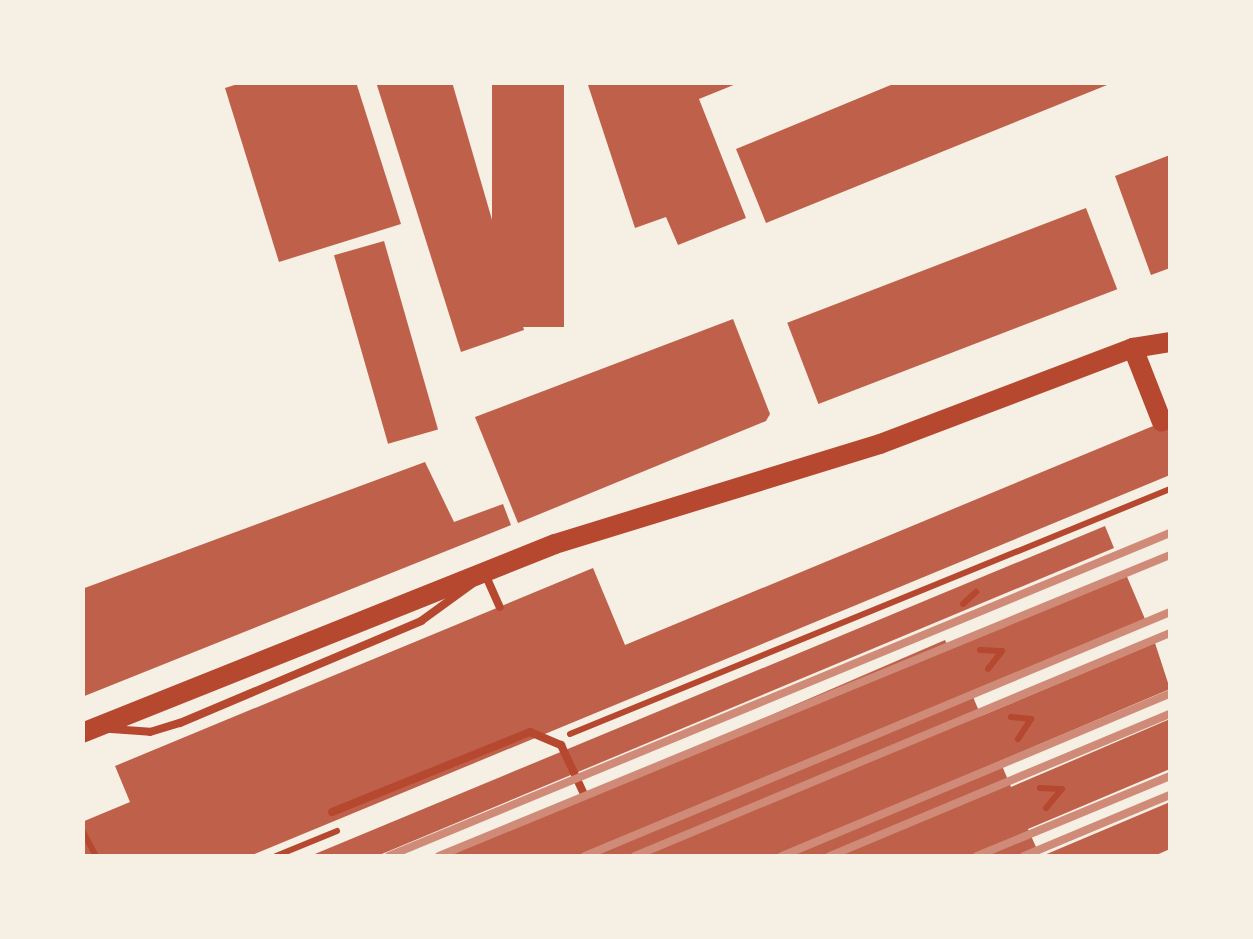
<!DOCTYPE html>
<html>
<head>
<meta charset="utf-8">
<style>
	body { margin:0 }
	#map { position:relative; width:1253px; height:939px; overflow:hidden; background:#f6efe4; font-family:Arial,sans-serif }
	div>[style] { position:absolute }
	.building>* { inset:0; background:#bf614a; transform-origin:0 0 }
	.path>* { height:6px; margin:-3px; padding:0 3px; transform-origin:3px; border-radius:3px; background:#b5482f }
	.service>* { height:8px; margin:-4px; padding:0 4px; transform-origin:4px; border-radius:4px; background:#b5482f }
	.secondary>* { height:20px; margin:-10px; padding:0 10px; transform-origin:10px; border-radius:10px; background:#b5482f }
	.rail>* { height:8px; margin:-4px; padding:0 4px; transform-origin:4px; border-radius:4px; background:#cf8b77 }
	span { translate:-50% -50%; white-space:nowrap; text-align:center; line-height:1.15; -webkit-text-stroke:9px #f6efe4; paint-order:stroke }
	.frame { position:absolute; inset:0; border:85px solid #f6efe4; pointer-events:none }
</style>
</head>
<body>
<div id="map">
	<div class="building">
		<div style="clip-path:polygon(244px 82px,356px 82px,401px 224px,279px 262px,225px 88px)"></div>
		<div style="clip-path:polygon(376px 82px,452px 82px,524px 330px,461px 352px)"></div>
		<div style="left:492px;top:82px;width:72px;height:245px"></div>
		<div style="clip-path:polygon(587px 82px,741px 82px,699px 99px,746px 218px,678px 245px,666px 217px,635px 228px)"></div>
		<div style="clip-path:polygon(898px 82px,1021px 84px,1112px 83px,766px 223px,736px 149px)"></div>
		<div style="clip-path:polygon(1170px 155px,1170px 268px,1151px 275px,1115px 176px)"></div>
		<div style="left:1086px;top:208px;width:87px;height:320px;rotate:69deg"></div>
		<div style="left:384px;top:241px;width:196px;height:52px;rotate:74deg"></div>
		<div style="clip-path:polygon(733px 319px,770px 414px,766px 421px,518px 523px,475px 417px)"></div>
		<div style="clip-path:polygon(1170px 419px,1170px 475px,250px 856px,82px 856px,82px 822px,130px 802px,115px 766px,593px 568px,625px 645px)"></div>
		<div style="clip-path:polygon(425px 462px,454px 522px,503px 504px,511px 525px,82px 697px,82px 589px)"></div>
		<div style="clip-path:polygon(1105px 526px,1114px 548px,377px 856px,310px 856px)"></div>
		<div style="clip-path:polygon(1125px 572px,1145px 619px,971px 692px,981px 716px,1155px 643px,1170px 689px,1000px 761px,1011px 787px,1170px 719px,1170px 769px,1028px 829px,1040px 856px,445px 856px,945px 640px,948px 646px)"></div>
		<div style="clip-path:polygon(1170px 802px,1170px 849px,1154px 856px,1042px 856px)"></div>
	</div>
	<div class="path">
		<div style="left:963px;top:604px;width:18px;rotate:-43deg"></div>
		<div style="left:980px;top:650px;width:20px;rotate:3deg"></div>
		<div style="left:988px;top:669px;width:23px;rotate:-52deg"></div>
		<div style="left:1011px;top:717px;width:20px;rotate:6deg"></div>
		<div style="left:1031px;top:719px;width:24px;rotate:123deg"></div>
		<div style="left:570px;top:734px;width:648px;rotate:-22.21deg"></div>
		<div style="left:1040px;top:788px;width:20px;rotate:3deg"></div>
		<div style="left:1046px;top:808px;width:25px;rotate:-50deg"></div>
		<div style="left:82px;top:830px;width:30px;rotate:62deg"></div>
		<div style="left:276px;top:856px;width:66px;rotate:-22.3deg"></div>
	</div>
	<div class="service">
		<div style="left:485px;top:574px;width:36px;rotate:66deg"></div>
		<div style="left:111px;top:729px;width:39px;rotate:4deg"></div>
		<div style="left:150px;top:732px;width:31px;rotate:-17deg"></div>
		<div style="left:180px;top:723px;width:262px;rotate:-22.9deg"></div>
		<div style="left:421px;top:621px;width:63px;rotate:-36deg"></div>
		<div style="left:332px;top:812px;width:214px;rotate:-22deg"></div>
		<div style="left:530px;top:732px;width:34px;rotate:23deg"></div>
		<div style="left:561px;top:745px;width:52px;rotate:64.9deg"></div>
	</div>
	<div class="secondary">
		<div style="left:1133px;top:348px;width:79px;rotate:68.6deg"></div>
		<div style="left:82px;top:733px;width:509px;rotate:-21.78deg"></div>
		<div style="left:555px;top:544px;width:340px;rotate:-17.1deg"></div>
		<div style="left:880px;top:444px;width:271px;rotate:-20.8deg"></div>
		<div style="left:1133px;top:348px;width:37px;rotate:-9deg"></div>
	</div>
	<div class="rail">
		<div style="left:389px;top:856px;width:845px;rotate:-22.47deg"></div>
		<div style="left:439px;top:856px;width:791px;rotate:-22.38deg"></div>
		<div style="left:585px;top:856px;width:634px;rotate:-22.64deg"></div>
		<div style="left:635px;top:856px;width:580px;rotate:-22.63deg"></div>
		<div style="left:782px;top:856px;width:420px;rotate:-22.7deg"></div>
		<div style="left:830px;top:856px;width:368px;rotate:-22.7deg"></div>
		<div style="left:977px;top:856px;width:209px;rotate:-22.5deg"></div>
		<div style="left:1024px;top:856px;width:158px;rotate:-22.7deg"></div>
	</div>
	<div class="frame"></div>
</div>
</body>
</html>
